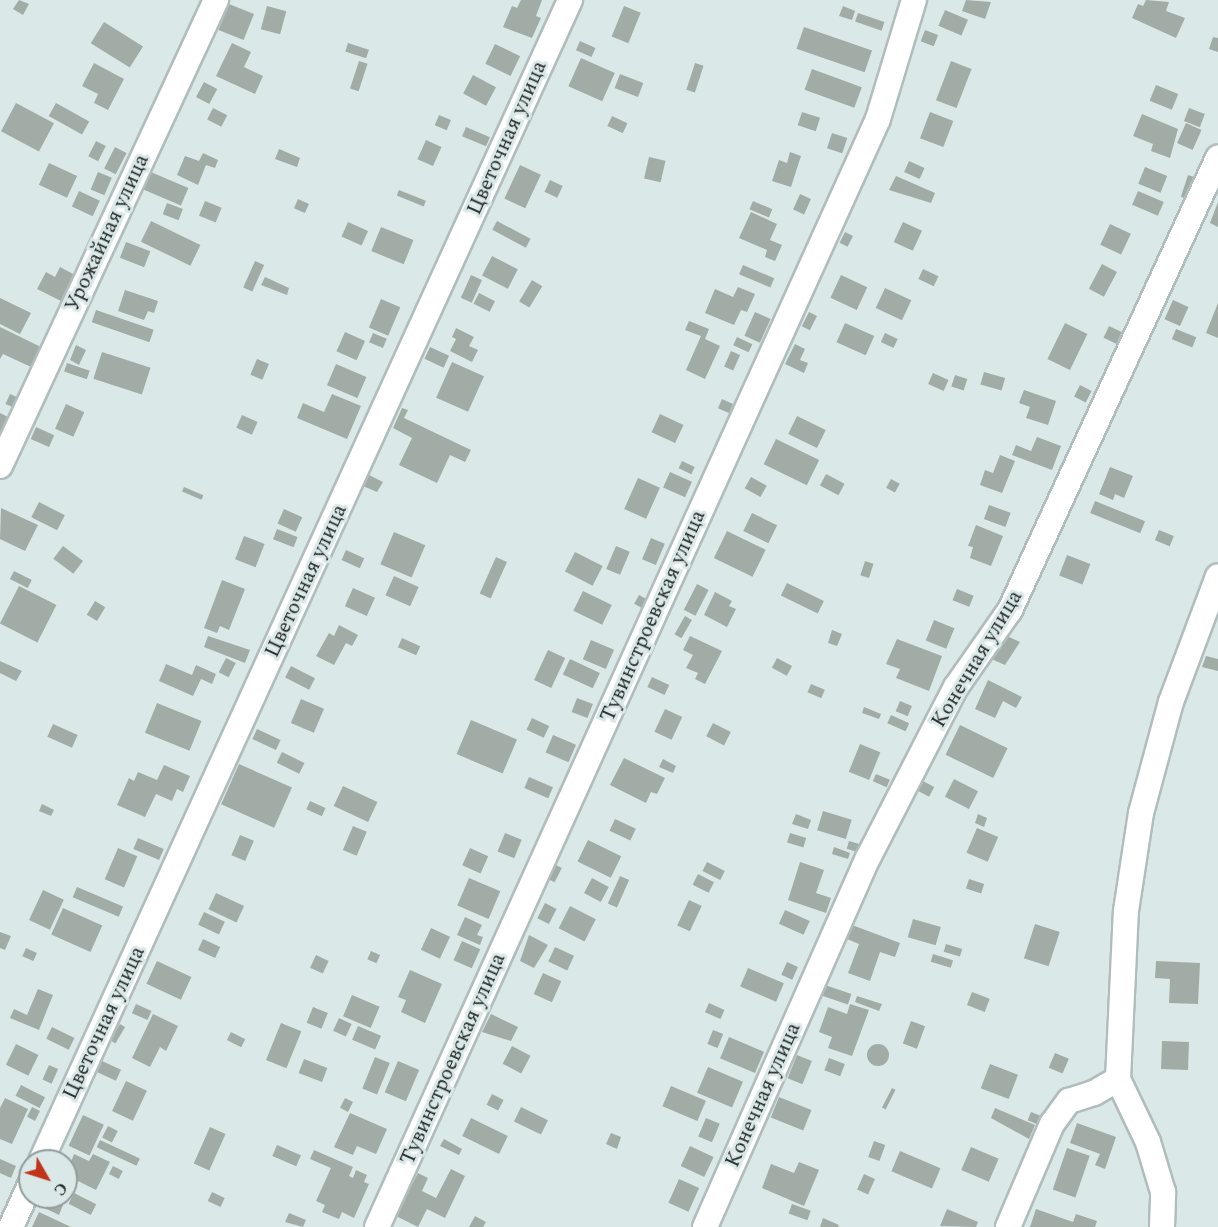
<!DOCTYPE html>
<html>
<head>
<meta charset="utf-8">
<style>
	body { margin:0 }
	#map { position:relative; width:1218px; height:1227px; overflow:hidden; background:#dbe8e8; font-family:Spectral,serif }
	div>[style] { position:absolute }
	.building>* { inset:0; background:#a1aca6; transform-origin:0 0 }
	.round { border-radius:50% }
	.roads { filter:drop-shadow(2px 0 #b0bdbc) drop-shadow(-2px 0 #b0bdbc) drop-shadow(0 2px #b0bdbc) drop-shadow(0 -2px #b0bdbc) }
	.minor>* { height:24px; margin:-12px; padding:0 12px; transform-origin:12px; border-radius:12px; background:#fff }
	span { translate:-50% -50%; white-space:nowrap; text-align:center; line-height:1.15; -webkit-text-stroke:6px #dbe8e8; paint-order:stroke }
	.street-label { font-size:21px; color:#242929 }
	.north { position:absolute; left:18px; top:1149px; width:60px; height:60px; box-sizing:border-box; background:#dbe8e8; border:2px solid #929c9c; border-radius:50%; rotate:129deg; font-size:16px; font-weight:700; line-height:24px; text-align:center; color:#242929 }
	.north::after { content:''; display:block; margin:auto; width:21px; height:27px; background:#bf341a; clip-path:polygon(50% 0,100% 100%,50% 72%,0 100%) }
</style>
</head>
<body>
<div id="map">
	<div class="building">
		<div style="clip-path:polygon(19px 0,29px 4px,23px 15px,13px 9px)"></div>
		<div style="clip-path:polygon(521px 0,542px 0,536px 16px,541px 18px,532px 38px,503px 27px,512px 6px,517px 8px)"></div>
		<div style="clip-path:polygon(966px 0,991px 2px,985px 19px,962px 11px)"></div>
		<div style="clip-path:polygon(1146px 0,1169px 2px,1166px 11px,1185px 18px,1176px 38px,1132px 18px,1138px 4px,1143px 6px)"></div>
		<div style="left:229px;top:4px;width:27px;height:28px;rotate:22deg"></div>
		<div style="left:267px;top:6px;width:20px;height:24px;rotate:15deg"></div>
		<div style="left:624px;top:6px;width:18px;height:33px;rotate:22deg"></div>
		<div style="clip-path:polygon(843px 6px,855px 11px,852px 20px,839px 16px)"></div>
		<div style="left:945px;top:10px;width:25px;height:17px;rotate:23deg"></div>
		<div style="left:858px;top:13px;width:28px;height:9px;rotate:19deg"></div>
		<div style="left:104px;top:22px;width:46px;height:25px;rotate:32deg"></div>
		<div style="left:804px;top:27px;width:72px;height:23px;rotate:19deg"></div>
		<div style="left:925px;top:30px;width:14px;height:12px;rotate:21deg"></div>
		<div style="clip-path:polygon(1213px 37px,1218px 38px,1218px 52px,1209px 49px)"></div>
		<div style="left:580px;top:41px;width:17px;height:10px;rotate:24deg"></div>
		<div style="clip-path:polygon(232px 43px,251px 52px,244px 67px,263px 76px,255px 94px,216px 76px)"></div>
		<div style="left:348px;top:43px;width:22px;height:9px;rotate:18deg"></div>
		<div style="left:495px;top:44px;width:28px;height:22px;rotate:26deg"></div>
		<div style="left:581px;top:58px;width:37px;height:31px;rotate:24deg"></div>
		<div style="left:359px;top:61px;width:9px;height:29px;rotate:18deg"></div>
		<div style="left:951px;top:61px;width:22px;height:42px;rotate:21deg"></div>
		<div style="clip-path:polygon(94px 63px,124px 79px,108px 110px,94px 103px,98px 94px,82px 86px)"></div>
		<div style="left:695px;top:63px;width:9px;height:28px;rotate:18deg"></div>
		<div style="left:812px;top:69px;width:53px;height:22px;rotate:20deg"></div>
		<div style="left:620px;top:74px;width:25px;height:15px;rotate:21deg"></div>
		<div style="left:473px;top:75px;width:26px;height:21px;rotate:28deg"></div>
		<div style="left:204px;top:82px;width:15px;height:17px;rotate:28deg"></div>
		<div style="left:1156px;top:85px;width:24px;height:17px;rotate:22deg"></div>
		<div style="left:16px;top:103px;width:43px;height:32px;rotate:28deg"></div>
		<div style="left:56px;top:103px;width:38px;height:15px;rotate:29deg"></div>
		<div style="left:213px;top:108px;width:16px;height:13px;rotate:27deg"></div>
		<div style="left:1189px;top:108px;width:17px;height:14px;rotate:21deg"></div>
		<div style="left:802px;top:112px;width:19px;height:14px;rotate:18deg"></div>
		<div style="left:930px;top:112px;width:25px;height:28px;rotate:21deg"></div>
		<div style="clip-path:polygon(1142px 114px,1178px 129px,1170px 158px,1151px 151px,1153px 144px,1133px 136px)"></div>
		<div style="left:439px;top:115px;width:13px;height:11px;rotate:23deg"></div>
		<div style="left:612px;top:116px;width:17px;height:11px;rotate:25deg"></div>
		<div style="left:1186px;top:123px;width:17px;height:22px;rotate:24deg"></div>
		<div style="left:466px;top:127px;width:26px;height:10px;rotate:23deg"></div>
		<div style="left:832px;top:133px;width:16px;height:16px;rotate:18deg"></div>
		<div style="left:426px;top:140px;width:17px;height:21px;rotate:24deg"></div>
		<div style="left:96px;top:141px;width:11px;height:17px;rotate:27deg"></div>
		<div style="left:115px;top:147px;width:13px;height:24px;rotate:27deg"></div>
		<div style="clip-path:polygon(279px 149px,300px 158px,297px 167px,275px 159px)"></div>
		<div style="clip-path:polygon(790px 152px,801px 156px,791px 187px,772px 181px,779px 160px,787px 163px)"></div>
		<div style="clip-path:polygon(203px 153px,218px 160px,215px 168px,206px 165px,198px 185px,177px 175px,185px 156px,199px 161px)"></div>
		<div style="left:649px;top:157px;width:17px;height:22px;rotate:13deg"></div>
		<div style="left:909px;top:161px;width:17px;height:12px;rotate:24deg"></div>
		<div style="left:49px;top:163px;width:31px;height:24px;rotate:25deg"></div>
		<div style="left:520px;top:165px;width:23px;height:37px;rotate:25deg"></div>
		<div style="left:1145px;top:167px;width:24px;height:18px;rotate:22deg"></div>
		<div style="left:146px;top:170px;width:46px;height:19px;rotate:23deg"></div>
		<div style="left:98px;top:172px;width:15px;height:19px;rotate:23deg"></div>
		<div style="left:1188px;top:175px;width:9px;height:23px;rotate:18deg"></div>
		<div style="clip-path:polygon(896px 176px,935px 193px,931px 203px,889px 190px)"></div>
		<div style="left:550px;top:180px;width:14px;height:13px;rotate:25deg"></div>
		<div style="left:399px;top:190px;width:29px;height:6px;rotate:22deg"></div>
		<div style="left:79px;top:191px;width:23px;height:17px;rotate:25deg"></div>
		<div style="left:1138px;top:191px;width:28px;height:15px;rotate:23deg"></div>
		<div style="left:800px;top:194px;width:12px;height:17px;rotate:24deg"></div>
		<div style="left:298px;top:199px;width:12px;height:10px;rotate:24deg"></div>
		<div style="left:205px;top:201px;width:18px;height:16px;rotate:22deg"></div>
		<div style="left:753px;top:201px;width:21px;height:9px;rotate:23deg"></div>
		<div style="clip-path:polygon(1218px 202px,1218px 227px,1210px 223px)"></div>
		<div style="left:167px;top:203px;width:17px;height:12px;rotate:21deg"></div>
		<div style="clip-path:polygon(751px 212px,777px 224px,770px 240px,782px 245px,775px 261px,765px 257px,767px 250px,739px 238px)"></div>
		<div style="left:151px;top:221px;width:55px;height:23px;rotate:26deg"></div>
		<div style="left:497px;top:221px;width:38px;height:10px;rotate:28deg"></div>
		<div style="left:348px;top:222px;width:22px;height:16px;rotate:24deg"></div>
		<div style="left:903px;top:222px;width:21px;height:22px;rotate:25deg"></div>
		<div style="left:1110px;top:224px;width:23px;height:23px;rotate:25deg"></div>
		<div style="left:381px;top:227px;width:35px;height:26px;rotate:22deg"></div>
		<div style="left:845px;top:232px;width:9px;height:12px;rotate:27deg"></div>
		<div style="left:126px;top:242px;width:26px;height:17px;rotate:21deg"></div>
		<div style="left:492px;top:256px;width:29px;height:22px;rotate:27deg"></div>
		<div style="left:255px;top:261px;width:10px;height:29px;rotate:24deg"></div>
		<div style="left:1102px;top:264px;width:17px;height:28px;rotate:28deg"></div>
		<div style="left:743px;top:265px;width:34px;height:10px;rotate:23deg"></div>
		<div style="clip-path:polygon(60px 267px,75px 275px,65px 303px,37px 289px,46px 272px,55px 277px)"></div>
		<div style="left:923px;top:269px;width:17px;height:11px;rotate:25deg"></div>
		<div style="left:471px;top:275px;width:12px;height:25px;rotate:24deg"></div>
		<div style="left:841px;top:275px;width:29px;height:25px;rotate:25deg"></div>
		<div style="clip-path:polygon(265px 277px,289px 288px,287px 295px,261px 285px)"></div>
		<div style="left:532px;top:280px;width:12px;height:25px;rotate:31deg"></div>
		<div style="clip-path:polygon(738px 287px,755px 294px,747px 312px,741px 310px,734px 325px,705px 313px,715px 289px,733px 297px)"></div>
		<div style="left:885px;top:288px;width:29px;height:22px;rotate:25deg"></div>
		<div style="clip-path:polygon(125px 290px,158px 301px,154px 313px,148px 311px,144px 320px,118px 311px)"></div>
		<div style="left:479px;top:293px;width:18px;height:12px;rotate:27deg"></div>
		<div style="clip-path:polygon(0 298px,31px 313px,20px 334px,0 324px)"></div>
		<div style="left:381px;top:299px;width:21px;height:31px;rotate:23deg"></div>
		<div style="left:1173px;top:300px;width:17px;height:21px;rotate:24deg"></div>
		<div style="clip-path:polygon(1218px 303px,1218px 338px,1206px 333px)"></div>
		<div style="left:96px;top:310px;width:61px;height:13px;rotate:19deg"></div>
		<div style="left:755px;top:312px;width:17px;height:26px;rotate:24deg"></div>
		<div style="left:809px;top:312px;width:9px;height:16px;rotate:27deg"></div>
		<div style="clip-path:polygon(689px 321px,709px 329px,705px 339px,720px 346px,705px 379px,686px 370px,701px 336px,685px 330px)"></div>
		<div style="left:845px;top:323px;width:32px;height:21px;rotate:24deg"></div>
		<div style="left:1065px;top:323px;width:25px;height:40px;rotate:26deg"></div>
		<div style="left:1109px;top:326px;width:14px;height:13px;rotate:25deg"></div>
		<div style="clip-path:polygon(0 327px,41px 347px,31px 367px,3px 354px,0 359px)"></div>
		<div style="clip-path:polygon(456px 328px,474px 337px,469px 346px,478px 350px,472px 362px,450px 351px,456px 339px,452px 337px)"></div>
		<div style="left:1176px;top:329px;width:22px;height:11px;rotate:22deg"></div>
		<div style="left:345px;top:332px;width:22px;height:21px;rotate:24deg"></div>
		<div style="left:373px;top:333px;width:15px;height:10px;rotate:23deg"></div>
		<div style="left:885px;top:333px;width:14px;height:10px;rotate:25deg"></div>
		<div style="left:737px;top:337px;width:17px;height:9px;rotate:25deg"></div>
		<div style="clip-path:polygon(795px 344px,805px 349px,800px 360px,808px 363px,804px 373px,785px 364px)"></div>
		<div style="clip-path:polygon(76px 345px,86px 350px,79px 365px,70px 360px)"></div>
		<div style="left:430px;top:347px;width:21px;height:13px;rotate:25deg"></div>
		<div style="left:731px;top:351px;width:10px;height:17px;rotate:24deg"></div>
		<div style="left:102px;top:352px;width:51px;height:28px;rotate:18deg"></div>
		<div style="left:257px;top:359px;width:13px;height:17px;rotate:23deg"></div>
		<div style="left:452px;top:362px;width:35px;height:39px;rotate:24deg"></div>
		<div style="left:67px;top:363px;width:24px;height:9px;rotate:19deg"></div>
		<div style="left:336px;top:364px;width:33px;height:23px;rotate:23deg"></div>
		<div style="left:984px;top:372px;width:22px;height:13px;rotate:16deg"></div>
		<div style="left:933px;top:373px;width:17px;height:12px;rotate:24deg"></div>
		<div style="left:955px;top:375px;width:13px;height:12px;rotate:18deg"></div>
		<div style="left:1080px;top:385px;width:13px;height:13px;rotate:27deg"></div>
		<div style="clip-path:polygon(1024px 390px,1056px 401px,1048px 425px,1026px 418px,1030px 407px,1019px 403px)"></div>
		<div style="left:10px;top:394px;width:10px;height:11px;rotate:24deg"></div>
		<div style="clip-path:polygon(332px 394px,361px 406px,347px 439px,297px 418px,303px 403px,324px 412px)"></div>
		<div style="left:722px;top:399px;width:12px;height:10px;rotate:24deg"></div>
		<div style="left:66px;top:404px;width:20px;height:27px;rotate:24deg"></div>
		<div style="clip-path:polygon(402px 408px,408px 410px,404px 418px,471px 450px,465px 462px,450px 455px,437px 483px,399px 465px,412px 438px,393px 428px)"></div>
		<div style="clip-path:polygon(0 413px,10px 418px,2px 434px,0 433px)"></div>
		<div style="left:660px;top:414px;width:26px;height:20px;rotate:25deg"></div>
		<div style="left:242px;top:415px;width:17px;height:14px;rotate:24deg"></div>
		<div style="left:797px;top:416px;width:32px;height:20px;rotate:26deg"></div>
		<div style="left:36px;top:427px;width:20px;height:13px;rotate:24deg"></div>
		<div style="clip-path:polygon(1037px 437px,1061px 446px,1052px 470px,1012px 455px,1016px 445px,1031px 451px)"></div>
		<div style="left:776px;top:439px;width:48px;height:28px;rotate:26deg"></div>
		<div style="clip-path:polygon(1000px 455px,1015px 461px,1002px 493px,980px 485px,985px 470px,993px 473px)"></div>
		<div style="left:682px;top:461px;width:14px;height:8px;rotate:25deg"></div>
		<div style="clip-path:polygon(1110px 467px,1133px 476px,1124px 498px,1115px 494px,1113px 500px,1099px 494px)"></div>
		<div style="left:670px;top:472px;width:24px;height:17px;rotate:24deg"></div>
		<div style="left:826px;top:474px;width:21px;height:13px;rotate:28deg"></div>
		<div style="clip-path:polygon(369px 475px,383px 482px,377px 492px,363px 486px)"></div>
		<div style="left:751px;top:477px;width:18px;height:13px;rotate:29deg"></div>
		<div style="left:638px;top:478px;width:24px;height:34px;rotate:24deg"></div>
		<div style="left:891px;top:479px;width:10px;height:10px;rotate:29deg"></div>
		<div style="left:184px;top:487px;width:21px;height:5px;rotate:23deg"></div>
		<div style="left:1095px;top:501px;width:54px;height:13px;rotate:22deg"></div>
		<div style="left:39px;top:502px;width:29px;height:17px;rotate:27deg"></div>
		<div style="left:989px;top:505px;width:23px;height:15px;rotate:20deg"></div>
		<div style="clip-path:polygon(1px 508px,38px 525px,25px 551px,0 539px)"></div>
		<div style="left:284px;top:509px;width:20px;height:16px;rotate:24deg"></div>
		<div style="left:752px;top:513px;width:28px;height:20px;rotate:26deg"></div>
		<div style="clip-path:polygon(976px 525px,1003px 536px,991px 566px,970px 558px,973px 547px,968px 546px)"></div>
		<div style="left:277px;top:529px;width:22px;height:11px;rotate:21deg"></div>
		<div style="left:1159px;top:530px;width:16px;height:11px;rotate:22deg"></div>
		<div style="left:727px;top:531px;width:43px;height:30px;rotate:26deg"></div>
		<div style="left:394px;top:532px;width:34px;height:35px;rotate:23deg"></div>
		<div style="left:244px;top:536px;width:22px;height:25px;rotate:21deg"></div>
		<div style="left:651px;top:538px;width:15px;height:23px;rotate:23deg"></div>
		<div style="left:63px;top:546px;width:25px;height:16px;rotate:37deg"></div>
		<div style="left:616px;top:546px;width:15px;height:25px;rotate:23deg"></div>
		<div style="left:346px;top:550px;width:20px;height:11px;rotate:24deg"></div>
		<div style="left:575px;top:552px;width:31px;height:22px;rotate:27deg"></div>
		<div style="left:1067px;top:555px;width:25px;height:22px;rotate:21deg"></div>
		<div style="left:496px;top:557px;width:12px;height:40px;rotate:24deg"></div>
		<div style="left:865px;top:561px;width:9px;height:15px;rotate:18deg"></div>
		<div style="left:14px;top:571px;width:20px;height:9px;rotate:27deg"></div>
		<div style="left:394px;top:576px;width:27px;height:21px;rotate:24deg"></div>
		<div style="clip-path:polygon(222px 580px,245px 589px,229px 630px,220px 626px,217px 633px,204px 628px)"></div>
		<div style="left:787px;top:583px;width:41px;height:14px;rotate:26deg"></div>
		<div style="left:697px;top:584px;width:13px;height:29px;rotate:27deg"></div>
		<div style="left:19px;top:586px;width:42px;height:42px;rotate:27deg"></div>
		<div style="left:353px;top:588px;width:24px;height:20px;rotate:24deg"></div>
		<div style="left:957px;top:589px;width:18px;height:12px;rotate:22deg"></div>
		<div style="left:583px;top:591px;width:32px;height:22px;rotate:26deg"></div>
		<div style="clip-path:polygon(715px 592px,732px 601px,729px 606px,736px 609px,727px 627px,704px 615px)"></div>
		<div style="left:639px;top:595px;width:10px;height:10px;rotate:29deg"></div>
		<div style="left:95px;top:601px;width:12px;height:16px;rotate:31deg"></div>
		<div style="left:685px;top:616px;width:8px;height:21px;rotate:30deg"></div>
		<div style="left:934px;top:620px;width:22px;height:22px;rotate:22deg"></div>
		<div style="clip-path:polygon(339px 625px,358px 635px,352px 646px,346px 643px,334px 665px,316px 656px,329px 633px,334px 636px)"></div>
		<div style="clip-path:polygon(832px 630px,842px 634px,837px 646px,828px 643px)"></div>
		<div style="clip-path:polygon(1000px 633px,1020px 642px,1005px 665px,989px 658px)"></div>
		<div style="clip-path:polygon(208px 636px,250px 650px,245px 663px,204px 647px)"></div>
		<div style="clip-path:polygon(690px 636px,722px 651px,705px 684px,695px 679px,698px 673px,686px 668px,693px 655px,683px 650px)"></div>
		<div style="left:402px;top:638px;width:20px;height:10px;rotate:24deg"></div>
		<div style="clip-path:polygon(897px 639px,942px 656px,929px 691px,896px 678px,900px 669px,886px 664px)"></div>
		<div style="left:591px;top:640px;width:25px;height:21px;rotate:23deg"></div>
		<div style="left:548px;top:650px;width:19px;height:33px;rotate:25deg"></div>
		<div style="clip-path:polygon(1206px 656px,1218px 659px,1218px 671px,1202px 667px)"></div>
		<div style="left:226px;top:658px;width:11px;height:16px;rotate:27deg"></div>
		<div style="left:777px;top:658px;width:17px;height:11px;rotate:28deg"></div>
		<div style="left:570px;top:659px;width:33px;height:17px;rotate:25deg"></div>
		<div style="clip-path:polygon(0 661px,22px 671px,16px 681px,0 673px)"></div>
		<div style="clip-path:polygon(166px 664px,192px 675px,196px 665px,216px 674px,212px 684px,201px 679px,193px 696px,159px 681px)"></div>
		<div style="left:291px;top:666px;width:27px;height:13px;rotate:27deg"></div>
		<div style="left:652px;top:677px;width:19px;height:11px;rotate:25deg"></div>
		<div style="clip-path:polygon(988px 680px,1022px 697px,1016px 708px,1003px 701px,995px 718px,975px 709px)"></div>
		<div style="left:811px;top:684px;width:15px;height:9px;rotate:23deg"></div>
		<div style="left:577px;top:698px;width:17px;height:15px;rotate:21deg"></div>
		<div style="left:301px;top:699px;width:25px;height:26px;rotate:23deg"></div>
		<div style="left:900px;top:701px;width:13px;height:11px;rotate:23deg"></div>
		<div style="left:157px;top:703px;width:48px;height:32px;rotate:22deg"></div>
		<div style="clip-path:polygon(864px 707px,881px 714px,879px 719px,862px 713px)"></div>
		<div style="left:665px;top:709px;width:19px;height:25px;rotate:25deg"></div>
		<div style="left:891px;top:715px;width:20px;height:9px;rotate:24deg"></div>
		<div style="left:532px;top:718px;width:19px;height:13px;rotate:25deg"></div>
		<div style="left:471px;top:720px;width:50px;height:37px;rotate:23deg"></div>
		<div style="left:713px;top:723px;width:20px;height:15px;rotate:27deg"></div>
		<div style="left:53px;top:724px;width:27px;height:14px;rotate:24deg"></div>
		<div style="left:960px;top:725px;width:53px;height:33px;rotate:26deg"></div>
		<div style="left:257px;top:729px;width:26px;height:11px;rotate:25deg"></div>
		<div style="left:553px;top:735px;width:25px;height:19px;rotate:23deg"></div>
		<div style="left:860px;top:744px;width:22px;height:30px;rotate:22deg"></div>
		<div style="left:282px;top:752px;width:25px;height:12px;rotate:26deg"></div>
		<div style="clip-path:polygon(624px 758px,665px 778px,657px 794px,651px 792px,646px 803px,610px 785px)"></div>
		<div style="clip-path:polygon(663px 759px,676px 766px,673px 773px,659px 767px)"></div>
		<div style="left:239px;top:764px;width:58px;height:44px;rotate:24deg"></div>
		<div style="clip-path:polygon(164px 765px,190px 776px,183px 792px,177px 789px,172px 801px,156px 794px,145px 817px,117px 805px,129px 778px,134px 781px,138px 772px,157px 780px)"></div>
		<div style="left:876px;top:774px;width:15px;height:8px;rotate:23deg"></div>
		<div style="left:529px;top:777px;width:26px;height:12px;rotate:23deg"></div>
		<div style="left:954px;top:779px;width:27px;height:20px;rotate:27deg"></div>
		<div style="left:921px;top:780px;width:15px;height:11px;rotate:28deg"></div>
		<div style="left:343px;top:786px;width:38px;height:22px;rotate:25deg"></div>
		<div style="left:310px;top:801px;width:17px;height:9px;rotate:24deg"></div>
		<div style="clip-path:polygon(42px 804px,54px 810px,51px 816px,39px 811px)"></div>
		<div style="left:823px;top:811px;width:30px;height:20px;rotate:17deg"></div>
		<div style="clip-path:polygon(796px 814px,811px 820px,808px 829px,792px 824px)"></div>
		<div style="clip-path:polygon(978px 814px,987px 818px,984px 827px,975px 823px)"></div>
		<div style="left:615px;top:819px;width:23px;height:13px;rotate:25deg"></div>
		<div style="left:353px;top:826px;width:15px;height:26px;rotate:23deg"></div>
		<div style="left:977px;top:828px;width:23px;height:27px;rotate:23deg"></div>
		<div style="left:505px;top:833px;width:18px;height:20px;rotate:22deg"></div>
		<div style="left:790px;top:833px;width:17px;height:10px;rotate:17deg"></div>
		<div style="left:240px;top:835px;width:15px;height:22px;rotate:23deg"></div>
		<div style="left:138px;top:838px;width:28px;height:12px;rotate:23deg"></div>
		<div style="left:588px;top:840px;width:37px;height:24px;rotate:26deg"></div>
		<div style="left:849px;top:841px;width:14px;height:8px;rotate:17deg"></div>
		<div style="clip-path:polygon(834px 847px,850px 853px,848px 859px,832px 854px)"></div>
		<div style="left:118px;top:848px;width:21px;height:34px;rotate:23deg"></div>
		<div style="left:470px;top:848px;width:20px;height:19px;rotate:24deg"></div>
		<div style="left:707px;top:862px;width:20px;height:10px;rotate:27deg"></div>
		<div style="clip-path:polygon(800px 862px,824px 870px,816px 893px,831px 898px,826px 913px,788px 900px)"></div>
		<div style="left:552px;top:863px;width:11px;height:16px;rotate:27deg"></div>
		<div style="left:698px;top:874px;width:18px;height:12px;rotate:27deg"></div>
		<div style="left:620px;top:876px;width:10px;height:30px;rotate:24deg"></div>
		<div style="left:469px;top:878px;width:34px;height:30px;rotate:23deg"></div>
		<div style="left:592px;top:878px;width:19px;height:17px;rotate:28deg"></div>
		<div style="left:969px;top:879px;width:16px;height:10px;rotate:18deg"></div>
		<div style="left:77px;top:887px;width:50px;height:11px;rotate:23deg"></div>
		<div style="left:43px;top:890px;width:23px;height:33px;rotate:25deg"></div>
		<div style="left:216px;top:893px;width:31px;height:18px;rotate:25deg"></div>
		<div style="left:689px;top:900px;width:14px;height:28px;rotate:25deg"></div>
		<div style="left:545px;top:903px;width:13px;height:17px;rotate:27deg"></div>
		<div style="left:570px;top:906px;width:29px;height:25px;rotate:27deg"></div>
		<div style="left:63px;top:908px;width:43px;height:29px;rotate:24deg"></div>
		<div style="left:785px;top:910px;width:27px;height:15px;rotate:24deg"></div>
		<div style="left:204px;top:912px;width:23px;height:14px;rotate:25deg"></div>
		<div style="clip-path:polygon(465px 917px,482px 925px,477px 935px,483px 937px,480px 945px,457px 935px)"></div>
		<div style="left:913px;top:919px;width:29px;height:19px;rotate:16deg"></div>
		<div style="left:1035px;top:924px;width:26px;height:36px;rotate:18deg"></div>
		<div style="clip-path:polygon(852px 925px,900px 943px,895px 957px,880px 952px,870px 981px,848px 973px,859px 944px,847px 939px)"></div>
		<div style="left:431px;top:928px;width:21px;height:24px;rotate:25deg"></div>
		<div style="clip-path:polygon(0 932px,11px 936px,5px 950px,0 948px)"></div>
		<div style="clip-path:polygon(529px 935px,548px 945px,534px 968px,520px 961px)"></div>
		<div style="left:203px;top:939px;width:19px;height:12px;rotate:25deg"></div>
		<div style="left:462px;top:941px;width:20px;height:21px;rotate:24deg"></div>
		<div style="left:946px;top:944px;width:17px;height:8px;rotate:17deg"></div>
		<div style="left:555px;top:947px;width:21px;height:16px;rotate:25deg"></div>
		<div style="left:26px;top:948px;width:12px;height:9px;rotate:24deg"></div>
		<div style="left:371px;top:951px;width:10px;height:9px;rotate:24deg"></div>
		<div style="left:933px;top:954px;width:21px;height:8px;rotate:17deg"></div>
		<div style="left:316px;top:955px;width:14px;height:14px;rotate:25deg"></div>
		<div style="left:157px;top:961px;width:38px;height:25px;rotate:25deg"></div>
		<div style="clip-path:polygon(1156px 961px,1200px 963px,1198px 1004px,1169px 1003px,1170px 979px,1155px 978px)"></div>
		<div style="left:787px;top:962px;width:12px;height:14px;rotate:24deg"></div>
		<div style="left:748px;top:968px;width:39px;height:20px;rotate:23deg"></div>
		<div style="clip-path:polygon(410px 970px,442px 984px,425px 1023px,401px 1012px,406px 1000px,398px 997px)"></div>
		<div style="left:543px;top:973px;width:20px;height:23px;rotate:24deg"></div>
		<div style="left:825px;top:985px;width:28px;height:11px;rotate:19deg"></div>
		<div style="clip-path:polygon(38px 989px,53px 995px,39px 1030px,10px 1018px,14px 1009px,27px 1015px)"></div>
		<div style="left:972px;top:992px;width:19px;height:14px;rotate:21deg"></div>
		<div style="left:352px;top:995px;width:30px;height:23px;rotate:23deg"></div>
		<div style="clip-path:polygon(857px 996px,882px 1004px,879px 1011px,855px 1002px)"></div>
		<div style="left:709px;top:1003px;width:17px;height:10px;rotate:24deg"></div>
		<div style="left:136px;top:1004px;width:17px;height:10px;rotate:24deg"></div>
		<div style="clip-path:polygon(850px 1004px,869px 1010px,852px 1056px,828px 1048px,832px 1037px,819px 1032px,828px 1007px,847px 1014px)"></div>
		<div style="left:313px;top:1007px;width:16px;height:17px;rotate:22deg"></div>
		<div style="clip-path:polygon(153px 1014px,178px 1026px,166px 1051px,160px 1047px,150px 1067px,132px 1058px)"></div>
		<div style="clip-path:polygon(491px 1014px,518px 1027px,511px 1041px,482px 1032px)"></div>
		<div style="left:339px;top:1018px;width:14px;height:14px;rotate:25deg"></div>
		<div style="left:911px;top:1021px;width:15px;height:24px;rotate:20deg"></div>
		<div style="left:281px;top:1023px;width:22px;height:40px;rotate:22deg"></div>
		<div style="left:120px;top:1024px;width:6px;height:19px;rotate:31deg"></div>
		<div style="left:358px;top:1026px;width:25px;height:15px;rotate:23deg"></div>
		<div style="left:52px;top:1027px;width:25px;height:13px;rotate:26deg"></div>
		<div style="left:713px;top:1030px;width:11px;height:15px;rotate:22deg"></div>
		<div style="left:231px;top:1032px;width:16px;height:9px;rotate:27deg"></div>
		<div style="left:729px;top:1037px;width:38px;height:23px;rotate:23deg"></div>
		<div style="left:1162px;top:1041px;width:27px;height:28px;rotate:2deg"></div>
		<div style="left:16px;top:1044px;width:25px;height:23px;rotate:26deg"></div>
		<div class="round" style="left:867px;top:1044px;width:22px;height:22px"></div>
		<div style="left:512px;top:1046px;width:21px;height:20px;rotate:28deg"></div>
		<div style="left:1055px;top:1053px;width:15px;height:16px;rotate:23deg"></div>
		<div style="left:797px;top:1055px;width:16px;height:25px;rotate:22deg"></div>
		<div style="left:375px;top:1057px;width:16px;height:34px;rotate:22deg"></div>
		<div style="left:829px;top:1058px;width:17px;height:13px;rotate:21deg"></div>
		<div style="left:304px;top:1059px;width:25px;height:15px;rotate:21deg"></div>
		<div style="left:102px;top:1061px;width:21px;height:12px;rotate:25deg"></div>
		<div style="left:398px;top:1061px;width:23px;height:34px;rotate:23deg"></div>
		<div style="left:990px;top:1064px;width:30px;height:26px;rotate:21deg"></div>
		<div style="left:49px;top:1065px;width:10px;height:16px;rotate:24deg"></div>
		<div style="left:708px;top:1067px;width:38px;height:28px;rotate:23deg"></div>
		<div style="left:126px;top:1081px;width:23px;height:33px;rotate:25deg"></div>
		<div style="left:21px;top:1085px;width:27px;height:12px;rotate:27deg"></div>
		<div style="left:671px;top:1086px;width:38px;height:22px;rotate:23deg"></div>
		<div style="left:892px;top:1088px;width:4px;height:22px;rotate:27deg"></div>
		<div style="left:492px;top:1094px;width:13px;height:12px;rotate:27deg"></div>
		<div style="left:779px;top:1097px;width:35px;height:22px;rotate:22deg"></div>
		<div style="clip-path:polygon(5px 1098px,28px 1109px,12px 1144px,0 1139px,0 1108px)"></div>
		<div style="left:345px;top:1098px;width:9px;height:11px;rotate:27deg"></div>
		<div style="left:32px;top:1107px;width:9px;height:11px;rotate:27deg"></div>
		<div style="left:521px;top:1107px;width:30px;height:16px;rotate:26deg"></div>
		<div style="clip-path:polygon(995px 1108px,1035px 1125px,1029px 1139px,991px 1118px)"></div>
		<div style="left:1031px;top:1112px;width:11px;height:9px;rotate:22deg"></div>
		<div style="clip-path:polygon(350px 1113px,387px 1129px,376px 1154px,357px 1146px,353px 1155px,334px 1147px)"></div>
		<div style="left:83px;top:1115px;width:23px;height:34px;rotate:25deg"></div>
		<div style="left:471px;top:1118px;width:41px;height:20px;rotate:26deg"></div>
		<div style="left:706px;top:1118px;width:15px;height:20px;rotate:23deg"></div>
		<div style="clip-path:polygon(1077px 1123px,1116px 1137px,1105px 1169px,1095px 1165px,1100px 1154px,1070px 1143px)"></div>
		<div style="left:108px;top:1126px;width:11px;height:13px;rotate:27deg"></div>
		<div style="left:210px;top:1127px;width:17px;height:40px;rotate:24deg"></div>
		<div style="clip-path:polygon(611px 1133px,621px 1137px,617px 1149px,606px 1144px)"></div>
		<div style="clip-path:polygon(444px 1139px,462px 1149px,459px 1155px,440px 1146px)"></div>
		<div style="left:100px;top:1140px;width:44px;height:8px;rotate:25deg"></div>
		<div style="left:874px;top:1141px;width:12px;height:17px;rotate:20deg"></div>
		<div style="left:277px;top:1145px;width:26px;height:12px;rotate:23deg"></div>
		<div style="left:690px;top:1146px;width:26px;height:22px;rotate:25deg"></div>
		<div style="left:971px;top:1147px;width:30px;height:25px;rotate:23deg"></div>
		<div style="left:1067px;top:1148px;width:24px;height:44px;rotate:19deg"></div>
		<div style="clip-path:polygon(314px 1150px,353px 1167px,349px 1176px,353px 1178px,356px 1170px,367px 1175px,364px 1182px,369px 1184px,354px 1218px,342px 1212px,339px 1219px,322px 1212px,325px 1205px,316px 1201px,331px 1168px,310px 1159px)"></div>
		<div style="left:900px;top:1151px;width:44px;height:22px;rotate:23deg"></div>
		<div style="clip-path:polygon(74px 1154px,89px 1161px,93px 1154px,110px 1162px,96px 1190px,66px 1175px)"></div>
		<div style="clip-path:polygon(0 1159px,16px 1166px,11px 1178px,0 1173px)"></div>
		<div style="clip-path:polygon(799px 1162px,819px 1170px,804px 1206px,762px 1188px,771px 1164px,794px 1173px)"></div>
		<div style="left:113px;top:1166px;width:11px;height:9px;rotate:27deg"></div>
		<div style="clip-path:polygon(451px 1169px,465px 1176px,445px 1218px,427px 1209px,418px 1227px,396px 1216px,418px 1173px,428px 1178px,422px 1191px,436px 1198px)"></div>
		<div style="left:864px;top:1174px;width:12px;height:17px;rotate:24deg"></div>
		<div style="left:679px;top:1179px;width:22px;height:26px;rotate:24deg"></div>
		<div style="left:212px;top:1192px;width:14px;height:10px;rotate:25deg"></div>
		<div style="left:74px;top:1193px;width:25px;height:12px;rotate:27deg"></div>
		<div style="clip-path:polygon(40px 1197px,63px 1205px,59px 1215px,36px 1204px)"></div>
		<div style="left:792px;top:1204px;width:20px;height:10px;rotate:20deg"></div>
		<div style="clip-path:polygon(947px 1209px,978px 1222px,976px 1227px,940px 1226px)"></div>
		<div style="clip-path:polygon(1036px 1209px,1073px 1222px,1076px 1214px,1097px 1221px,1095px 1227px,1030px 1227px)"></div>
		<div style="clip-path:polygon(39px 1212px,71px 1227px,32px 1227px)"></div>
		<div style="clip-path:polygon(289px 1213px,306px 1220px,303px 1227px,285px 1222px)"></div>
		<div style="clip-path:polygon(475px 1216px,486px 1222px,483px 1227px,469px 1227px)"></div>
		<div style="clip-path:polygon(823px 1218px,839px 1225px,838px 1227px,820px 1227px)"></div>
	</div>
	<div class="roads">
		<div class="minor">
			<div style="left:0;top:466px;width:514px;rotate:-65.13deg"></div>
			<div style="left:41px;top:1161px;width:1276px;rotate:-65.5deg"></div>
			<div style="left:11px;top:1227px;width:46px;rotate:-65.7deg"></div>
			<div style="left:377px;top:1227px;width:1216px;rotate:-65.67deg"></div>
			<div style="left:878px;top:119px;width:124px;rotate:-73.2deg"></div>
			<div style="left:705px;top:1227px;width:403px;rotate:-66.2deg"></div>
			<div style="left:868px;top:858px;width:192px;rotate:-62.8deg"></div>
			<div style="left:956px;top:687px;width:94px;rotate:-55deg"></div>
			<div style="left:1010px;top:610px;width:498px;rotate:-65.3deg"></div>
			<div style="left:1008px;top:1227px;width:112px;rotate:-66.9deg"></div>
			<div style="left:1052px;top:1124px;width:29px;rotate:-54deg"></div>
			<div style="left:1069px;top:1101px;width:26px;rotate:-18deg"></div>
			<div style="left:1094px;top:1093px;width:28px;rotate:-30deg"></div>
			<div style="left:1162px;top:1227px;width:35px;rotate:-88deg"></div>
			<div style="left:1163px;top:1192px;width:52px;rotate:-106.7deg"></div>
			<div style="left:1148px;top:1142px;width:70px;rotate:-115.5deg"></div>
			<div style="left:1118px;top:1079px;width:168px;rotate:-87.3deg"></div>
			<div style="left:1126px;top:911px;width:99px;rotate:-81.3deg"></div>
			<div style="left:1141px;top:813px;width:115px;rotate:-74.9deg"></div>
			<div style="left:1171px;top:702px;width:134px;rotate:-69.5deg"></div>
		</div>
	</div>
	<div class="street-label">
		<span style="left:507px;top:138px;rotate:-66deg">Цветочная улица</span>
		<span style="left:107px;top:233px;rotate:-65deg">Урожайная улица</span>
		<span style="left:306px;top:581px;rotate:-65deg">Цветочная улица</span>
		<span style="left:653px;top:616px;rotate:-66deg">Тувинстроевская улица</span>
		<span style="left:977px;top:659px;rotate:-59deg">Конечная улица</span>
		<span style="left:104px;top:1023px;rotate:-65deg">Цветочная улица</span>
		<span style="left:453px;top:1059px;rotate:-66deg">Тувинстроевская улица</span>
		<span style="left:763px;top:1095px;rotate:-66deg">Конечная улица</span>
	</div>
	<div class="north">С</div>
</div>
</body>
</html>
